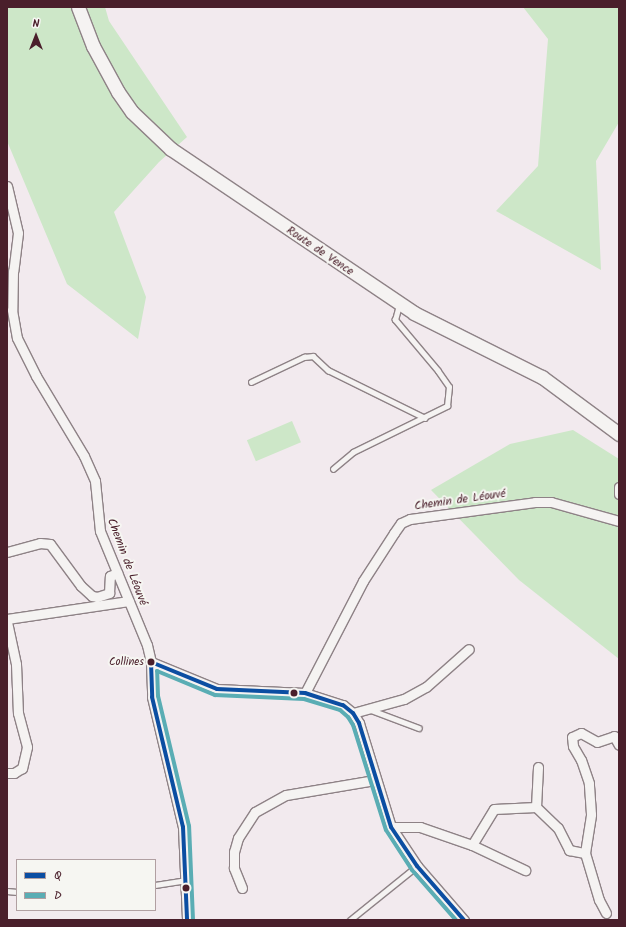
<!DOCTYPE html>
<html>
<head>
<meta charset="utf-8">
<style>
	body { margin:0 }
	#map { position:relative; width:626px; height:927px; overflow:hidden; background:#f2eaee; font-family:Kalam,sans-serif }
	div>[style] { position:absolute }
	.green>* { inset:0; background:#cde7c8; transform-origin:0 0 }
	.roads { filter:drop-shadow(1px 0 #8e8286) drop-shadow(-1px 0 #8e8286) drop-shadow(0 1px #8e8286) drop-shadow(0 -1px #8e8286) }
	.service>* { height:4.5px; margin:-2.25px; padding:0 2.25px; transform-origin:2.25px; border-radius:2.25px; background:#f5f3f2 }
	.minor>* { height:9px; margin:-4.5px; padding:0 4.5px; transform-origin:4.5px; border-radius:4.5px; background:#f5f3f2 }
	.secondary>* { height:13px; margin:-6.5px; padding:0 6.5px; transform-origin:6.5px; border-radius:6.5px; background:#f5f3f2 }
	.bus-1>* { height:4px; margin:-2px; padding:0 2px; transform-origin:2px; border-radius:2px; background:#0b4ea2 }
	.bus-2>* { height:4px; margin:-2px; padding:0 2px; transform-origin:2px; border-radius:2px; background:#5aadb4 }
	.dots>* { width:11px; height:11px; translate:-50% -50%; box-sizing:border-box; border:2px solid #f6f6f2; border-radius:50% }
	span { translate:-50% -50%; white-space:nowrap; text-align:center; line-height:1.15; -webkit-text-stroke:4px #f6f6f2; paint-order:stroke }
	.bus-label { font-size:11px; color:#4a1f2b }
	.right { translate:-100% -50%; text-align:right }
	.street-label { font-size:12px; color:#4a1f2b }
	.frame { position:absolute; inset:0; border:8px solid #4a1f2b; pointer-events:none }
	.legend { position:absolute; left:16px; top:859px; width:140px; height:52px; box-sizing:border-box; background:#f6f6f2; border:1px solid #b1a0a2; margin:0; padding:5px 7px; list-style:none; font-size:12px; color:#4a1f2b }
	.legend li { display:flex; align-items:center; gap:8px; height:20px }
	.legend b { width:20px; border:1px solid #b1a0a2 }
	.north { position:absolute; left:16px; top:16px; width:40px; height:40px; -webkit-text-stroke:3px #f6f6f2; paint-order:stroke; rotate:0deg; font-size:11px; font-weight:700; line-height:16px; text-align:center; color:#4a1f2b }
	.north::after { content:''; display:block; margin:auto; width:14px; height:18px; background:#4a1f2b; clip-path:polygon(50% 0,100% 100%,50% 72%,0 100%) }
</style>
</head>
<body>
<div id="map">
	<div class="green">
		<div style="clip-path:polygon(7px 7px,105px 7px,109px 21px,187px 137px,159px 162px,114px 212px,146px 297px,138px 339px,67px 284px,7px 141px)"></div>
		<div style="clip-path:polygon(523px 7px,619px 7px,619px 122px,596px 161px,601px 270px,496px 211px,538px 166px,548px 39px)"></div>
		<div style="left:292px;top:421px;width:23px;height:49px;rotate:67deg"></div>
		<div style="clip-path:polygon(573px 430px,619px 459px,619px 659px,519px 580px,431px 490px,510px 444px)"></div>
	</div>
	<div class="roads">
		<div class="service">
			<div style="left:251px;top:382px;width:59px;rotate:-25.3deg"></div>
			<div style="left:304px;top:357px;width:9px;rotate:-6deg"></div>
			<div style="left:313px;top:356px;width:21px;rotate:43deg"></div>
			<div style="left:328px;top:370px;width:108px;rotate:26.3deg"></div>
			<div style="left:333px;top:469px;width:26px;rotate:-40deg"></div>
			<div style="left:353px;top:452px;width:105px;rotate:-26.1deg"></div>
			<div style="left:447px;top:406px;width:19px;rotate:-84deg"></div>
			<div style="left:449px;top:387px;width:19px;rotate:-125deg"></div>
			<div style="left:438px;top:371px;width:67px;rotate:-130.1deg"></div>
			<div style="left:395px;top:320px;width:16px;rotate:-75deg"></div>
			<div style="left:371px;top:710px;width:51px;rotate:20.6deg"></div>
			<div style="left:155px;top:885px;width:32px;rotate:-9deg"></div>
			<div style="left:7px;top:891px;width:10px;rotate:6deg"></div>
			<div style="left:350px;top:920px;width:86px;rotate:-38.9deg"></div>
		</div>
		<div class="minor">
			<div style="left:7px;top:186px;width:48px;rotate:76.8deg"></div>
			<div style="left:18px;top:233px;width:38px;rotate:97deg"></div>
			<div style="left:13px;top:271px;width:39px;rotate:91deg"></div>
			<div style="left:12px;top:310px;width:28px;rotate:80deg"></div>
			<div style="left:17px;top:338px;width:42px;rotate:63.4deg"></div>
			<div style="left:36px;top:376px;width:93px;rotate:59deg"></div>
			<div style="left:84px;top:456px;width:27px;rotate:66deg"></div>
			<div style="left:95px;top:481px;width:50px;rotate:84.3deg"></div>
			<div style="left:100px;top:531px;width:123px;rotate:67.6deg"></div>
			<div style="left:147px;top:645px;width:17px;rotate:77deg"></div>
			<div style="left:151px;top:662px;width:35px;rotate:88deg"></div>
			<div style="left:152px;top:697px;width:134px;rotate:76.6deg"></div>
			<div style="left:183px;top:827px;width:93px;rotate:87.5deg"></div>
			<div style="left:619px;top:487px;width:7px;rotate:90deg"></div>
			<div style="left:7px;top:552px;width:34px;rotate:-15deg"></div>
			<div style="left:40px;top:543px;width:10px;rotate:6deg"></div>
			<div style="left:50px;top:544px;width:52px;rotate:53.6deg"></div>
			<div style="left:81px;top:586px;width:15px;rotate:42deg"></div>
			<div style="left:92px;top:596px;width:5px;rotate:11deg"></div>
			<div style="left:97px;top:597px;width:13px;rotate:-18deg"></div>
			<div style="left:109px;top:593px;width:17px;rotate:-87deg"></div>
			<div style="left:110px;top:576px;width:8px;rotate:-23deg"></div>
			<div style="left:7px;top:619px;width:123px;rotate:-8.4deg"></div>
			<div style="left:7px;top:622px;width:43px;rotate:77.9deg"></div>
			<div style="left:16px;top:664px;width:49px;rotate:87.7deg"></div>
			<div style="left:18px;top:713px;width:35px;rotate:75deg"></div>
			<div style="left:27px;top:747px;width:22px;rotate:103deg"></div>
			<div style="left:22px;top:768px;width:9px;rotate:148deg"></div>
			<div style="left:14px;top:773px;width:7px;rotate:180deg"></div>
			<div style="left:151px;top:662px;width:71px;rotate:22.2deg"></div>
			<div style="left:217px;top:689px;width:88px;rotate:2.6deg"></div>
			<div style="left:305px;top:693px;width:40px;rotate:18deg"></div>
			<div style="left:343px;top:705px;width:13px;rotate:39deg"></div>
			<div style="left:353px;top:713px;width:12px;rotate:59deg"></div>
			<div style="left:359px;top:723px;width:109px;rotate:72.9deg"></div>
			<div style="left:391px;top:827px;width:47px;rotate:56.3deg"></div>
			<div style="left:417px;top:866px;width:72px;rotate:49deg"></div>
			<div style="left:305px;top:693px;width:126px;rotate:-62.6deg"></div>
			<div style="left:363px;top:581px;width:57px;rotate:-57.1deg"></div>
			<div style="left:394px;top:533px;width:12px;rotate:-55deg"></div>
			<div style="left:401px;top:523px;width:10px;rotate:-24deg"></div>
			<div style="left:410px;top:519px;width:126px;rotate:-7.7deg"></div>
			<div style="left:535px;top:502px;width:16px"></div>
			<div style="left:551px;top:502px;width:71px;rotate:15.6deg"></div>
			<div style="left:353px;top:713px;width:53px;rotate:-15.4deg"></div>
			<div style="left:404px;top:699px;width:25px;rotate:-29deg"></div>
			<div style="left:426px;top:687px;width:57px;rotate:-41.5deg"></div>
			<div style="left:536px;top:807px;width:40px;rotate:-87.1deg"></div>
			<div style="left:391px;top:827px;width:29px"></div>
			<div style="left:420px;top:827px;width:55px;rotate:19.1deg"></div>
			<div style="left:472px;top:845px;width:59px;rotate:25.3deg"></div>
			<div style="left:472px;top:845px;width:42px;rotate:-58.6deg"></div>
			<div style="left:494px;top:809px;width:42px;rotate:-2.7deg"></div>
			<div style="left:536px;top:807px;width:30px;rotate:44deg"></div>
			<div style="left:558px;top:828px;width:25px;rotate:63deg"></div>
			<div style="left:569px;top:850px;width:16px;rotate:11deg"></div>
			<div style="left:242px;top:888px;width:22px;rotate:-112deg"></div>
			<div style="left:234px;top:868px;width:16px;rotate:-90deg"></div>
			<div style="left:234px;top:852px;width:15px;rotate:-74deg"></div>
			<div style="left:238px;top:838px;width:31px;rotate:-57deg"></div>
			<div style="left:255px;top:812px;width:35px;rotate:-29deg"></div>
			<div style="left:286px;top:795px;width:90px;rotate:-9.6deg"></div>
			<div style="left:606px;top:913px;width:15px;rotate:-118deg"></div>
			<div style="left:599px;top:900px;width:49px;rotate:-106.6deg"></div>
			<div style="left:585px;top:853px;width:39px;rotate:-81deg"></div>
			<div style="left:591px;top:814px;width:31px;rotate:-94deg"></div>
			<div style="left:589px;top:783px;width:24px;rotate:-109deg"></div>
			<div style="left:581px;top:760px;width:16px;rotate:-120deg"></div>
			<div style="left:573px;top:746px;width:9px;rotate:-96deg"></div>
			<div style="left:572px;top:737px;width:10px;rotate:-24deg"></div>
			<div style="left:581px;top:733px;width:18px;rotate:29deg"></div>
			<div style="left:597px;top:742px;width:18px;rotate:-19deg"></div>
			<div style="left:614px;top:736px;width:10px;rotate:61deg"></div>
		</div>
		<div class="secondary">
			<div style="left:78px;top:7px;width:42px;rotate:69deg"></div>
			<div style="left:93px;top:46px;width:52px;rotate:61.5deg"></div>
			<div style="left:118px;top:92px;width:24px;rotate:55deg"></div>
			<div style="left:132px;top:112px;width:54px;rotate:43.5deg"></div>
			<div style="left:171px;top:149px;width:293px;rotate:34deg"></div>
			<div style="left:414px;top:313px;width:143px;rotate:26.6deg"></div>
			<div style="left:542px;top:377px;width:96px;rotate:36.5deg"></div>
		</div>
	</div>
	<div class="bus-1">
		<div style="left:151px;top:662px;width:71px;rotate:22.2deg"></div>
		<div style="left:217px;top:689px;width:88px;rotate:2.6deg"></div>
		<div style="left:305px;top:693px;width:40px;rotate:18deg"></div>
		<div style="left:343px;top:705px;width:13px;rotate:39deg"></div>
		<div style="left:353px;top:713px;width:12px;rotate:59deg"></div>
		<div style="left:359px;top:723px;width:109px;rotate:72.9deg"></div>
		<div style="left:391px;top:827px;width:47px;rotate:56.3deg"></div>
		<div style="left:417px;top:866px;width:72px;rotate:49deg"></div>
		<div style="left:151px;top:662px;width:35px;rotate:88deg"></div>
		<div style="left:152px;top:697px;width:134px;rotate:76.6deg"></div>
		<div style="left:183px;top:827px;width:93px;rotate:87.5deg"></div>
	</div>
	<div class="bus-2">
		<div style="left:193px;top:920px;width:94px;rotate:-92.4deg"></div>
		<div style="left:189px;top:826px;width:134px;rotate:-103.4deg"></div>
		<div style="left:158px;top:696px;width:25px;rotate:-92deg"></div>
		<div style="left:157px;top:671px;width:63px;rotate:22.5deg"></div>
		<div style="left:215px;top:695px;width:89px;rotate:2.6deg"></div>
		<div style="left:304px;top:699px;width:38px;rotate:17deg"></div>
		<div style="left:340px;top:710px;width:11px;rotate:41deg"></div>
		<div style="left:348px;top:717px;width:9px;rotate:58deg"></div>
		<div style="left:353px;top:725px;width:110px;rotate:72.6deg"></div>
		<div style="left:386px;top:830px;width:48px;rotate:57deg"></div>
		<div style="left:412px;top:870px;width:67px;rotate:48.7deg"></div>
	</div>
	<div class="dots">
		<div style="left:151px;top:662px;background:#4a1f2b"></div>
		<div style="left:294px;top:693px;background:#4a1f2b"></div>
		<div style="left:186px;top:888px;background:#4a1f2b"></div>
	</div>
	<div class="bus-label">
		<span class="right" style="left:144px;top:662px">Collines</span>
	</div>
	<div class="street-label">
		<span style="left:320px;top:251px;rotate:34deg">Route de Vence</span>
		<span style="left:460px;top:500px;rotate:-8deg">Chemin de Léouvé</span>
		<span style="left:127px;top:562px;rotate:69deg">Chemin de Léouvé</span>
	</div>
	<div class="frame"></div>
	<ul class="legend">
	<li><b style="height:5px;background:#0b4ea2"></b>Q</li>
	<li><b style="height:5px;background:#5aadb4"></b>D</li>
	</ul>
	<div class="north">N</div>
</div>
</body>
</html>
